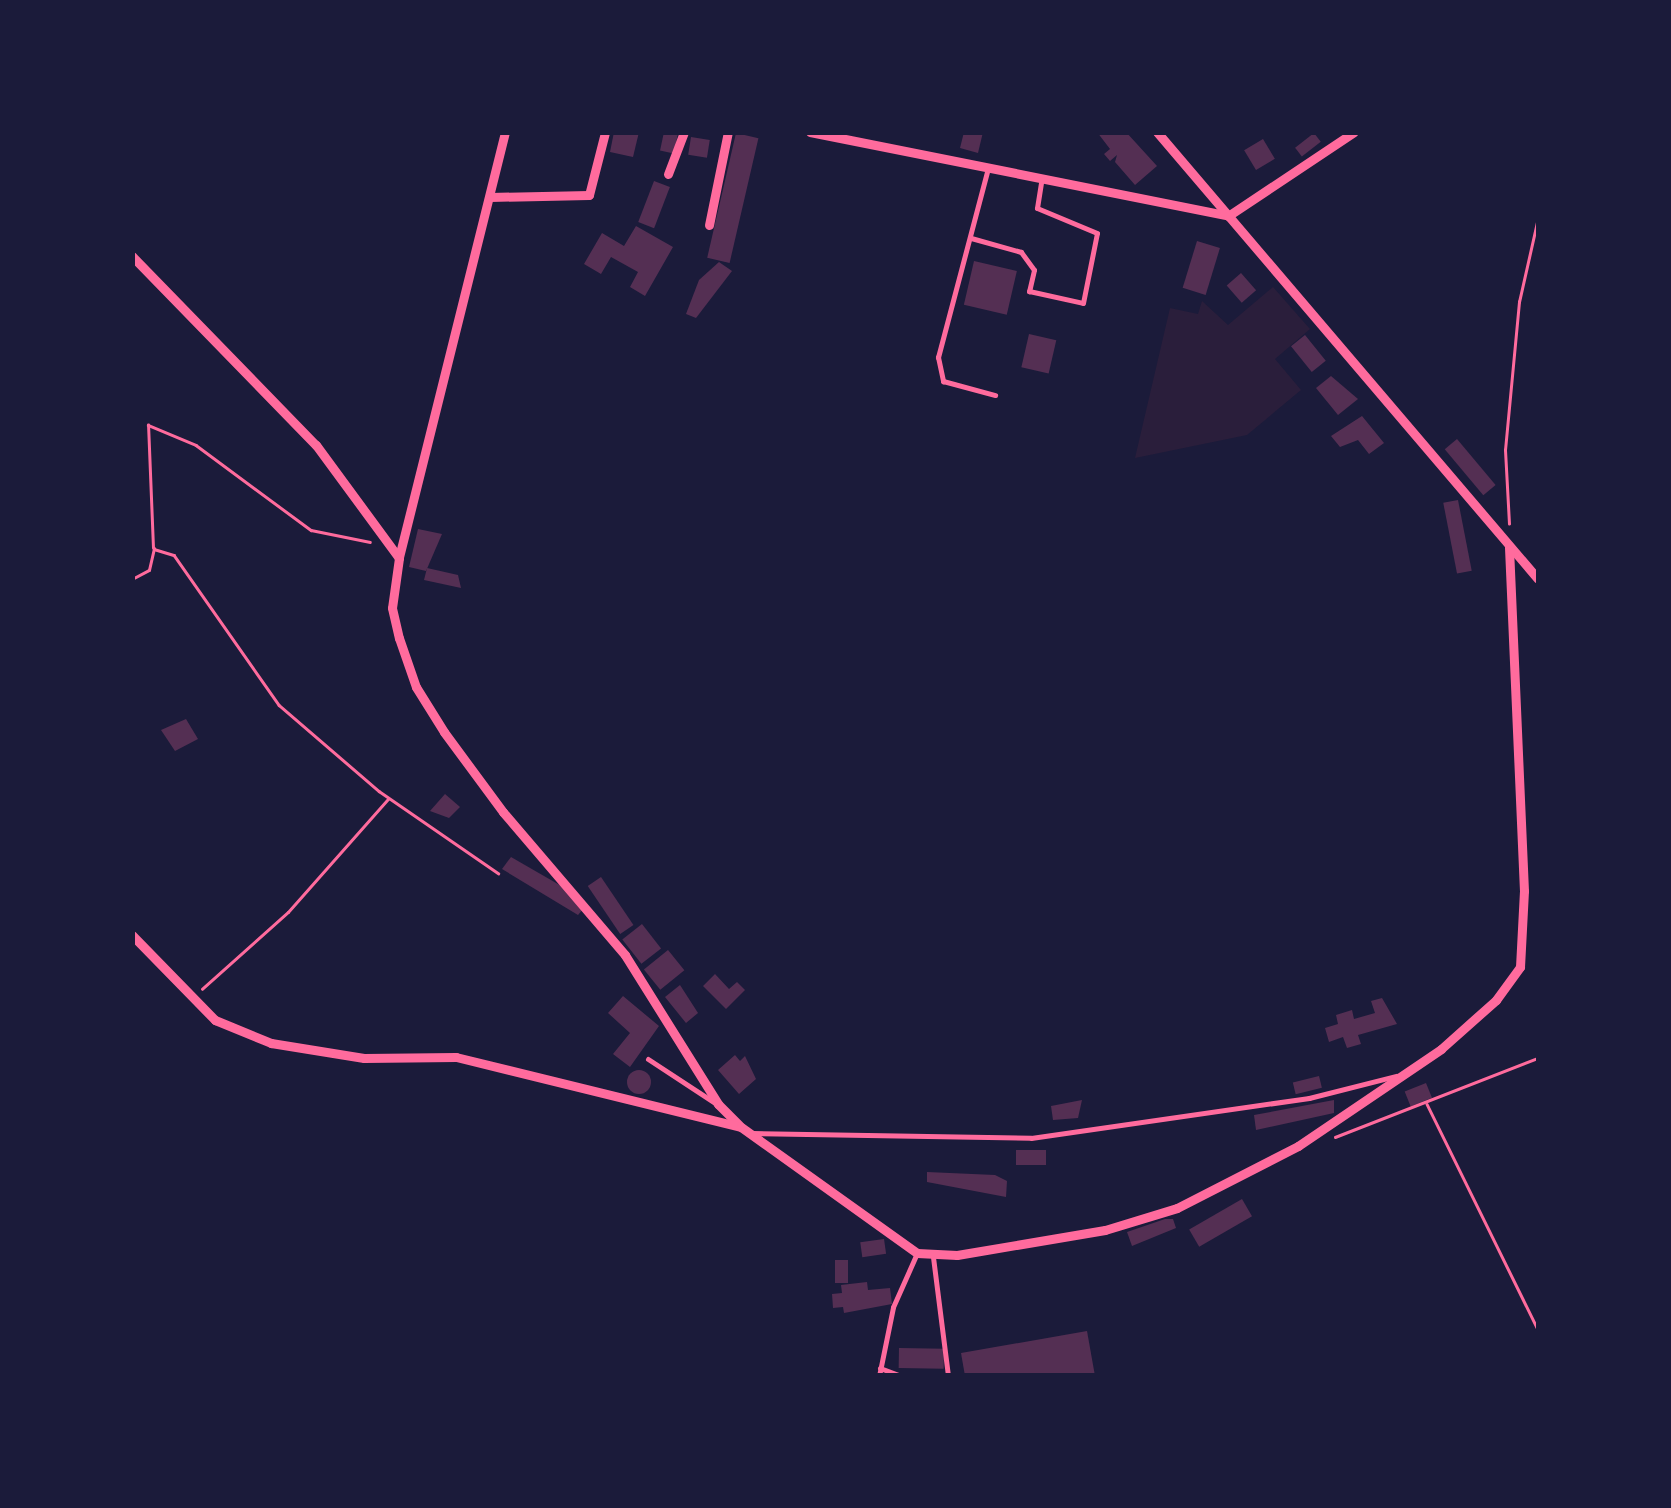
<!DOCTYPE html>
<html>
<head>
<meta charset="utf-8">
<style>
	body { margin:0 }
	#map { position:relative; width:1671px; height:1508px; overflow:hidden; background:#1b1b3a; font-family:Arial,sans-serif }
	div>[style] { position:absolute }
	.green>* { inset:0; background:#2a1e3b }
	.building>* { inset:0; background:#542f53; transform-origin:0 0 }
	.round { border-radius:50% }
	.path>* { height:2.5px; margin:-1.25px; padding:0 1.25px; transform-origin:1.25px; border-radius:1.25px; background:#ff6b9d }
	.service>* { height:5px; margin:-2.5px; padding:0 2.5px; transform-origin:2.5px; border-radius:2.5px; background:#ff6b9d }
	.minor>* { height:9px; margin:-4.5px; padding:0 4.5px; transform-origin:4.5px; border-radius:4.5px; background:#ff6b9d }
	span { translate:-50% -50%; white-space:nowrap; text-align:center; line-height:1.15; -webkit-text-stroke:8px #1b1b3a; paint-order:stroke }
	.frame { position:absolute; inset:0; border:135px solid #1b1b3a; pointer-events:none }
</style>
</head>
<body>
<div id="map">
	<div class="green">
		<div style="clip-path:polygon(1273px 287px,1310px 329px,1275px 359px,1301px 390px,1247px 435px,1135px 458px,1170px 308px,1198px 314px,1202px 301px,1228px 325px)"></div>
	</div>
	<div class="building">
		<div style="clip-path:polygon(614px 132px,639px 132px,633px 157px,610px 152px)"></div>
		<div style="left:664px;top:132px;width:14px;height:19px;rotate:12deg"></div>
		<div style="clip-path:polygon(964px 132px,983px 132px,978px 153px,960px 148px)"></div>
		<div style="clip-path:polygon(1097px 132px,1126px 132px,1157px 166px,1135px 185px,1115px 162px,1117px 155px,1110px 161px,1104px 154px,1110px 149px)"></div>
		<div style="left:736px;top:133px;width:23px;height:128px;rotate:13deg"></div>
		<div style="left:1314px;top:133px;width:11px;height:24px;rotate:52deg"></div>
		<div style="left:691px;top:137px;width:19px;height:18px;rotate:9deg"></div>
		<div style="left:1263px;top:139px;width:23px;height:22px;rotate:59deg"></div>
		<div style="left:654px;top:181px;width:17px;height:44px;rotate:21deg"></div>
		<div style="clip-path:polygon(636px 226px,673px 247px,645px 296px,630px 287px,638px 272px,611px 257px,601px 274px,584px 264px,602px 233px,624px 246px)"></div>
		<div style="left:1197px;top:241px;width:24px;height:49px;rotate:17deg"></div>
		<div style="left:974px;top:261px;width:44px;height:45px;rotate:13deg"></div>
		<div style="clip-path:polygon(719px 262px,732px 271px,696px 318px,686px 314px,699px 280px)"></div>
		<div style="left:1241px;top:273px;width:23px;height:19px;rotate:49deg"></div>
		<div style="left:1029px;top:334px;width:28px;height:34px;rotate:13deg"></div>
		<div style="left:1305px;top:335px;width:33px;height:18px;rotate:51deg"></div>
		<div style="clip-path:polygon(1331px 376px,1358px 399px,1338px 415px,1316px 388px)"></div>
		<div style="clip-path:polygon(1362px 416px,1384px 443px,1369px 454px,1358px 440px,1340px 447px,1331px 436px)"></div>
		<div style="left:1457px;top:439px;width:60px;height:16px;rotate:50deg"></div>
		<div style="left:1458px;top:500px;width:72px;height:15px;rotate:79deg"></div>
		<div style="clip-path:polygon(418px 529px,442px 534px,426px 571px,409px 567px)"></div>
		<div style="clip-path:polygon(427px 568px,458px 575px,461px 588px,424px 580px)"></div>
		<div style="clip-path:polygon(186px 719px,198px 739px,175px 751px,161px 730px)"></div>
		<div style="clip-path:polygon(445px 794px,460px 807px,449px 818px,430px 811px)"></div>
		<div style="clip-path:polygon(511px 857px,570px 891px,584px 908px,578px 915px,502px 869px)"></div>
		<div style="left:601px;top:877px;width:58px;height:16px;rotate:56deg"></div>
		<div style="left:642px;top:924px;width:31px;height:25px;rotate:52deg"></div>
		<div style="left:668px;top:950px;width:26px;height:31px;rotate:51deg"></div>
		<div style="clip-path:polygon(715px 974px,729px 989px,737px 982px,745px 990px,726px 1009px,703px 986px)"></div>
		<div style="clip-path:polygon(680px 985px,698px 1013px,686px 1023px,665px 997px)"></div>
		<div style="clip-path:polygon(623px 996px,659px 1026px,630px 1067px,613px 1054px,630px 1033px,608px 1013px)"></div>
		<div style="clip-path:polygon(1382px 998px,1397px 1024px,1358px 1035px,1361px 1044px,1347px 1048px,1343px 1037px,1329px 1042px,1325px 1028px,1338px 1024px,1336px 1015px,1352px 1010px,1354px 1019px,1375px 1013px,1371px 1001px)"></div>
		<div style="clip-path:polygon(735px 1055px,740px 1061px,745px 1056px,756px 1079px,739px 1094px,718px 1070px)"></div>
		<div class="round" style="left:627px;top:1070px;width:24px;height:24px"></div>
		<div style="left:1319px;top:1076px;width:12px;height:27px;rotate:76deg"></div>
		<div style="left:1426px;top:1083px;width:16px;height:23px;rotate:68deg"></div>
		<div style="clip-path:polygon(1082px 1100px,1078px 1118px,1053px 1120px,1051px 1106px)"></div>
		<div style="clip-path:polygon(1334px 1100px,1334px 1113px,1256px 1130px,1254px 1115px)"></div>
		<div style="left:1016px;top:1150px;width:30px;height:15px"></div>
		<div style="clip-path:polygon(927px 1172px,995px 1175px,1007px 1181px,1006px 1197px,927px 1182px)"></div>
		<div style="left:1242px;top:1199px;width:20px;height:61px;rotate:60deg"></div>
		<div style="clip-path:polygon(1165px 1219px,1173px 1219px,1176px 1228px,1132px 1246px,1127px 1232px)"></div>
		<div style="left:884px;top:1239px;width:15px;height:24px;rotate:82deg"></div>
		<div style="left:835px;top:1260px;width:13px;height:23px"></div>
		<div style="clip-path:polygon(867px 1282px,868px 1290px,890px 1288px,892px 1304px,844px 1313px,843px 1307px,833px 1308px,832px 1294px,842px 1293px,841px 1285px)"></div>
		<div style="clip-path:polygon(1087px 1331px,1095px 1376px,965px 1376px,961px 1353px)"></div>
		<div style="left:899px;top:1348px;width:45px;height:20px;rotate:1deg"></div>
	</div>
	<div class="path">
		<div style="left:1509px;top:524px;width:74px;rotate:-93.1deg"></div>
		<div style="left:1505px;top:450px;width:149px;rotate:-84.6deg"></div>
		<div style="left:1519px;top:302px;width:86px;rotate:-77.3deg"></div>
		<div style="left:153px;top:548px;width:123px;rotate:-92.3deg"></div>
		<div style="left:148px;top:425px;width:52px;rotate:22.6deg"></div>
		<div style="left:196px;top:445px;width:143px;rotate:36.5deg"></div>
		<div style="left:311px;top:530px;width:60px;rotate:11.5deg"></div>
		<div style="left:132px;top:579px;width:19px;rotate:-28deg"></div>
		<div style="left:149px;top:570px;width:22px;rotate:-77deg"></div>
		<div style="left:154px;top:549px;width:21px;rotate:17deg"></div>
		<div style="left:174px;top:555px;width:183px;rotate:55deg"></div>
		<div style="left:279px;top:705px;width:132px;rotate:40.7deg"></div>
		<div style="left:379px;top:791px;width:145px;rotate:34.6deg"></div>
		<div style="left:202px;top:989px;width:115px;rotate:-41.8deg"></div>
		<div style="left:288px;top:912px;width:151px;rotate:-48.5deg"></div>
		<div style="left:1427px;top:1104px;width:252px;rotate:63.8deg"></div>
		<div style="left:1335px;top:1137px;width:218px;rotate:-21.3deg"></div>
	</div>
	<div class="service">
		<div style="left:988px;top:168px;width:196px;rotate:104.8deg"></div>
		<div style="left:938px;top:357px;width:25px;rotate:78deg"></div>
		<div style="left:943px;top:381px;width:54px;rotate:15.1deg"></div>
		<div style="left:971px;top:238px;width:52px;rotate:15.6deg"></div>
		<div style="left:1021px;top:252px;width:22px;rotate:54deg"></div>
		<div style="left:1034px;top:270px;width:22px;rotate:103deg"></div>
		<div style="left:1029px;top:291px;width:55px;rotate:12.5deg"></div>
		<div style="left:1083px;top:303px;width:71px;rotate:-78.7deg"></div>
		<div style="left:1097px;top:233px;width:65px;rotate:-157.4deg"></div>
		<div style="left:1037px;top:208px;width:30px;rotate:-81deg"></div>
		<div style="left:648px;top:1059px;width:80px;rotate:33.3deg"></div>
		<div style="left:753px;top:1133px;width:278px;rotate:1deg"></div>
		<div style="left:1031px;top:1138px;width:281px;rotate:-8.2deg"></div>
		<div style="left:1309px;top:1098px;width:90px;rotate:-14.2deg"></div>
		<div style="left:933px;top:1257px;width:120px;rotate:82.8deg"></div>
		<div style="left:880px;top:1368px;width:22px;rotate:21deg"></div>
		<div style="left:879px;top:1376px;width:70px;rotate:-78.5deg"></div>
		<div style="left:893px;top:1307px;width:59px;rotate:-66deg"></div>
	</div>
	<div class="minor">
		<div style="left:505px;top:132px;width:439px;rotate:104deg"></div>
		<div style="left:399px;top:558px;width:50px;rotate:98deg"></div>
		<div style="left:392px;top:608px;width:31px;rotate:77deg"></div>
		<div style="left:399px;top:638px;width:52px;rotate:70.9deg"></div>
		<div style="left:416px;top:687px;width:53px;rotate:58.1deg"></div>
		<div style="left:444px;top:732px;width:99px;rotate:53.6deg"></div>
		<div style="left:503px;top:812px;width:188px;rotate:49.5deg"></div>
		<div style="left:625px;top:955px;width:176px;rotate:58deg"></div>
		<div style="left:718px;top:1104px;width:30px;rotate:45deg"></div>
		<div style="left:810px;top:132px;width:424px;rotate:11.3deg"></div>
		<div style="left:1157px;top:132px;width:587px;rotate:49.56deg"></div>
		<div style="left:668px;top:174px;width:45px;rotate:-69.1deg"></div>
		<div style="left:490px;top:197px;width:99px;rotate:-1.2deg"></div>
		<div style="left:589px;top:195px;width:65px;rotate:-75.7deg"></div>
		<div style="left:1228px;top:216px;width:151px;rotate:-33.7deg"></div>
		<div style="left:709px;top:225px;width:95px;rotate:-78.5deg"></div>
		<div style="left:132px;top:256px;width:264px;rotate:45.8deg"></div>
		<div style="left:316px;top:445px;width:140px;rotate:53.7deg"></div>
		<div style="left:132px;top:935px;width:119px;rotate:45.7deg"></div>
		<div style="left:215px;top:1020px;width:61px;rotate:22.3deg"></div>
		<div style="left:271px;top:1043px;width:94px;rotate:9.2deg"></div>
		<div style="left:364px;top:1058px;width:92px;rotate:-0.6deg"></div>
		<div style="left:456px;top:1057px;width:293px;rotate:13.8deg"></div>
		<div style="left:741px;top:1127px;width:216px;rotate:35.6deg"></div>
		<div style="left:917px;top:1253px;width:40px;rotate:2.9deg"></div>
		<div style="left:957px;top:1255px;width:150px;rotate:-9.6deg"></div>
		<div style="left:1105px;top:1230px;width:75px;rotate:-17deg"></div>
		<div style="left:1177px;top:1208px;width:136px;rotate:-27.1deg"></div>
		<div style="left:1298px;top:1146px;width:173px;rotate:-34.1deg"></div>
		<div style="left:1441px;top:1049px;width:74px;rotate:-41.7deg"></div>
		<div style="left:1496px;top:1000px;width:41px;rotate:-54deg"></div>
		<div style="left:1520px;top:967px;width:76px;rotate:-87deg"></div>
		<div style="left:1524px;top:891px;width:344px;rotate:-92.5deg"></div>
	</div>
	<div class="frame"></div>
</div>
</body>
</html>
